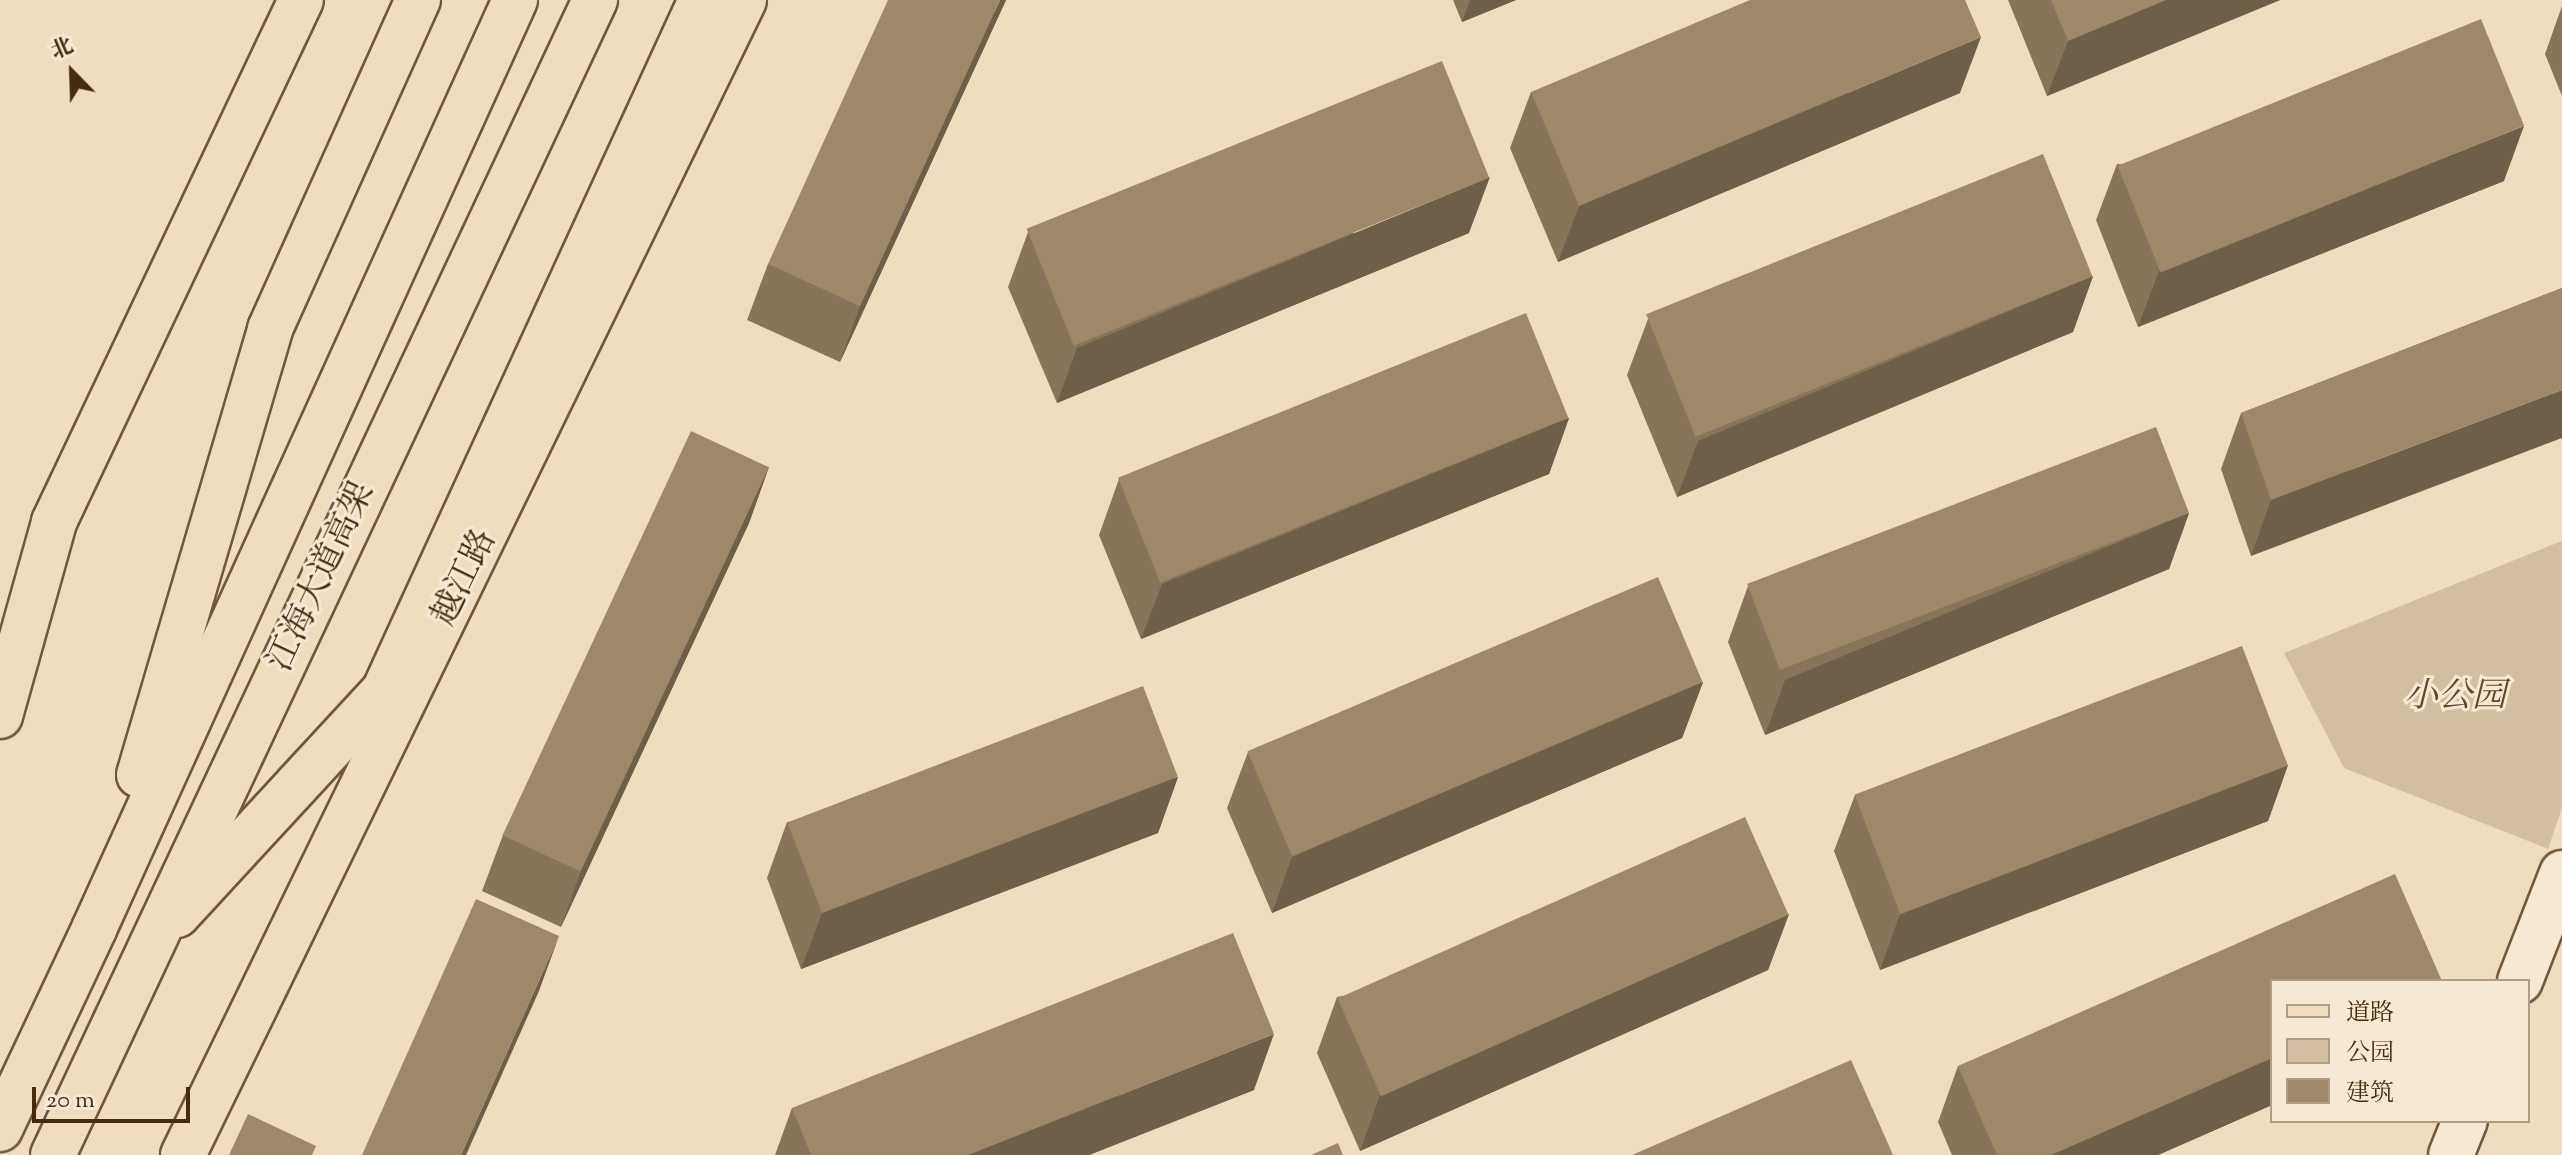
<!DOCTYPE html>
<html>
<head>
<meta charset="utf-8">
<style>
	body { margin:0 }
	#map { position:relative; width:2562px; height:1155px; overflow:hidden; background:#efddbf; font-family:"Sorts Mill Goudy","Noto Serif SC",serif }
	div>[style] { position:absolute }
	.green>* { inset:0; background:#d2bfa1 }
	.roads { filter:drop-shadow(2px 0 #70583a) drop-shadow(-2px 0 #70583a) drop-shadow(0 2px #70583a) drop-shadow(0 -2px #70583a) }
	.minor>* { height:44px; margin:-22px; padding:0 22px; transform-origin:22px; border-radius:22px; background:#f5e9d5 }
	.major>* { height:44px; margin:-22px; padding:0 22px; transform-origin:22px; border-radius:22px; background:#efddbf }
	.highway>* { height:44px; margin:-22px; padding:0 22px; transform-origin:22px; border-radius:22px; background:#efddbf }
	.wall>* { inset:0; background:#87755b }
	.shaded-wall>* { inset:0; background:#6e5f4a }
	.building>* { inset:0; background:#9d886a; transform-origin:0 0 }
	span { translate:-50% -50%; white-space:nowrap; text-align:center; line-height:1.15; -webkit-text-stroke:6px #f5e9d5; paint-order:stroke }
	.street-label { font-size:34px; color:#452c0d }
	.park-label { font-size:34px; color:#61492b; font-style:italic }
	.legend { position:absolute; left:2270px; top:979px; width:260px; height:144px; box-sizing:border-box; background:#f5e9d5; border:2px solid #af9d85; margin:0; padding:10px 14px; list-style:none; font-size:24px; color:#452c0d }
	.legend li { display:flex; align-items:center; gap:16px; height:40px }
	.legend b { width:40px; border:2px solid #af9d85 }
	.north { position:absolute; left:32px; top:32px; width:80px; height:80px; -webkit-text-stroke:6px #f5e9d5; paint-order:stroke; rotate:337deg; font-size:22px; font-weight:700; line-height:32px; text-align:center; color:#452c0d }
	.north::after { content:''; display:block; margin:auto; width:28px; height:36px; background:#452c0d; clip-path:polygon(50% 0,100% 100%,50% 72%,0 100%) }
	.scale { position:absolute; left:32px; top:1087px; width:158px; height:36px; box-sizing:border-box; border:4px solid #452c0d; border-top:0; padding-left:10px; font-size:24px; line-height:28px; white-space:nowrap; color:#452c0d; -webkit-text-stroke:6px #f5e9d5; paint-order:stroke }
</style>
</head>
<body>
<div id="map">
	<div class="green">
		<div style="clip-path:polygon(2562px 541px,2562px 808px,2548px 849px,2344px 768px,2284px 653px)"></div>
	</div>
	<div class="roads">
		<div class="minor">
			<div style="left:2520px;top:981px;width:116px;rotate:-68.7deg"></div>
			<div style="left:2451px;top:1155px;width:37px;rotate:-68deg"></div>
		</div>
		<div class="major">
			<div style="left:0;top:716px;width:201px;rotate:-74.4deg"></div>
			<div style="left:54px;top:522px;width:577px;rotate:-64.68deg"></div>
			<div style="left:183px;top:1155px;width:1284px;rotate:-64.09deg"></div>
		</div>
		<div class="highway">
			<div style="left:139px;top:775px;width:465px;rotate:-73.6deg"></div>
			<div style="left:270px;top:329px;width:361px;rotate:-65.8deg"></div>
			<div style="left:177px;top:915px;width:305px;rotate:-47.3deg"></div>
			<div style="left:384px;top:691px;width:760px;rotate:-65.36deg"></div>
			<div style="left:0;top:1129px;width:221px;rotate:-64.8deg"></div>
			<div style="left:94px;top:929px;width:1020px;rotate:-65.62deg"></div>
			<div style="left:53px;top:1155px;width:1276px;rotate:-64.86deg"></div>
		</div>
	</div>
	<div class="wall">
		<div style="clip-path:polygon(1006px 0,840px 362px,747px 320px,768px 264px)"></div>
		<div style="clip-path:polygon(1453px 0,1516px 0,1462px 22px)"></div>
		<div style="clip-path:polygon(2008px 0,2280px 0,2047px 96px)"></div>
		<div style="clip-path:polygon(2562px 6px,2562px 96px,2545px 54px)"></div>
		<div style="clip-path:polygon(1531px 92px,1960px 93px,1558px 262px,1510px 148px)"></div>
		<div style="clip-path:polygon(2117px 164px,2504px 181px,2138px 327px,2096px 220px)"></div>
		<div style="clip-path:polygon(1028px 232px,1469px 233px,1057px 403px,1008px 287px)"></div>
		<div style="clip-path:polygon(2093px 276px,2073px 332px,1677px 497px,1627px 375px,1648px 319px)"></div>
		<div style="clip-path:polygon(2562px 288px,2251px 556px,2221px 469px,2241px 413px)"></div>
		<div style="clip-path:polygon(1569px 418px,1549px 474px,1141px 639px,1099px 535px,1119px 479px)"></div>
		<div style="clip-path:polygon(769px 467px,749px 523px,561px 927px,482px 891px,503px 835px)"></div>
		<div style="clip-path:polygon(2189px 513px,2169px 569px,1765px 735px,1728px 642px,1748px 586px)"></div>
		<div style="clip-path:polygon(1703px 682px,1682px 738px,1272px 913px,1227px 808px,1248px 752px)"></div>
		<div style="clip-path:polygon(2288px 765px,2268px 821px,1880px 970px,1834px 851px,1855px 795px)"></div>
		<div style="clip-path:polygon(1178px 777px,1158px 833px,801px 969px,767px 878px,787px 822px)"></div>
		<div style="clip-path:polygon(1789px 914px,1768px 970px,1360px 1151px,1317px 1053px,1337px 997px)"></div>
		<div style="clip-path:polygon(2272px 981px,2272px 1105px,2158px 1155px,1952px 1155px,1938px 1122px,1958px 1066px)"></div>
		<div style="clip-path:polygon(1254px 1090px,1089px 1155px,775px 1155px,792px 1108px)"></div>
	</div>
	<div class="shaded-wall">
		<div style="clip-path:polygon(1000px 0,1006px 0,840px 362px,860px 306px)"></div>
		<div style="clip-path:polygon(1470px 0,1516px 0,1462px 22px)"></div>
		<div style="clip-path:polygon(2166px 0,2280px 0,2047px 96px,2068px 41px)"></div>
		<div style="clip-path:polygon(1981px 37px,1960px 93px,1558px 262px,1579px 206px)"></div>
		<div style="clip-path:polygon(2524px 126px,2504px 181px,2138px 327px,2159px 271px)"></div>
		<div style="clip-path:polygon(1490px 177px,1469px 233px,1057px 403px,1077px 348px)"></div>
		<div style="clip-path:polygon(2093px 276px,2073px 332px,1677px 497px,1698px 441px)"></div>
		<div style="clip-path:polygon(2562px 390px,2562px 438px,2251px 556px,2271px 500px)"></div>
		<div style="clip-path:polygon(1569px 418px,1549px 474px,1141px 639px,1162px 584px)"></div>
		<div style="clip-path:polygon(769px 467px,749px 523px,561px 927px,581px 871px)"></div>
		<div style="clip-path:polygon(2189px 513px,2169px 569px,1765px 735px,1785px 680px)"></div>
		<div style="clip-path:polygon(1703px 682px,1682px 738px,1272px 913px,1292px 857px)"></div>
		<div style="clip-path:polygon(2288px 765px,2268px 821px,1880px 970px,1900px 914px)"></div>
		<div style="clip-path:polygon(1178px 777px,1158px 833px,801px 969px,822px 913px)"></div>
		<div style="clip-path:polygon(1789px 914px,1768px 970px,1360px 1151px,1380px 1095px)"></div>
		<div style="clip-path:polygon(559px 936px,539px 991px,466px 1155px,461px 1155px)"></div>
		<div style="clip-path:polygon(1274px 1034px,1254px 1090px,1089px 1155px,968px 1155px)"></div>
		<div style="clip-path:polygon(2272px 1058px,2272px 1105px,2158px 1155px,2051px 1155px)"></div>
	</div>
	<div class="building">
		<div style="clip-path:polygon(888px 0,1000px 0,860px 306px,768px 264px)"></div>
		<div style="clip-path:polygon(1750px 0,1965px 0,1981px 37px,1579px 206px,1531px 92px)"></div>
		<div style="clip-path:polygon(2051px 0,2166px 0,2068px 41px)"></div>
		<div style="left:2481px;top:19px;width:115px;height:392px;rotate:68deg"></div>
		<div style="left:1442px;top:61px;width:126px;height:448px;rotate:68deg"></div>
		<div style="left:2043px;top:154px;width:132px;height:428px;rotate:68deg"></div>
		<div style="clip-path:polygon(2562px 288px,2562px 390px,2271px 500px,2241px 413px)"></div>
		<div style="left:1526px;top:313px;width:113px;height:440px;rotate:68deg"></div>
		<div style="left:2156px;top:427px;width:92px;height:438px;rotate:69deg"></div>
		<div style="left:691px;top:431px;width:86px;height:446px;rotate:25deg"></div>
		<div style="left:1658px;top:577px;width:114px;height:446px;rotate:67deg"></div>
		<div style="left:2242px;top:646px;width:128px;height:415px;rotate:69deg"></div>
		<div style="left:1143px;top:686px;width:97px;height:381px;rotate:69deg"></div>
		<div style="left:1745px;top:817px;width:107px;height:446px;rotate:66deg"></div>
		<div style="clip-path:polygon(2395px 874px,2442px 981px,2272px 981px,2272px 1058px,2051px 1155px,1997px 1155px,1958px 1066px)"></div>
		<div style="clip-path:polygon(476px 899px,559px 936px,461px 1155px,362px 1155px)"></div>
		<div style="clip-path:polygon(1233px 933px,1274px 1034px,968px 1155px,811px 1155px,792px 1108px)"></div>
		<div style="clip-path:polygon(1851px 1060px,1893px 1155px,1632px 1155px)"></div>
		<div style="clip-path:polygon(248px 1114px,316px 1146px,312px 1155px,229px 1155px)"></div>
		<div style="clip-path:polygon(1338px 1143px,1343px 1155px,1311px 1155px)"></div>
	</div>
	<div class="street-label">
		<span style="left:322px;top:577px;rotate:-65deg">江海大道高架</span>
		<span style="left:465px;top:578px;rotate:-64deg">越江路</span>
	</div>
	<div class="park-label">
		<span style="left:2455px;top:698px">小公园</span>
	</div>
	<ul class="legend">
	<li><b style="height:10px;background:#efddbf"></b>道路</li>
	<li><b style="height:22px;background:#d2bfa1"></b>公园</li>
	<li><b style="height:22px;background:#9d886a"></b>建筑</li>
	</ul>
	<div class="north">北</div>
	<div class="scale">20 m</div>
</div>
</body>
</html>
